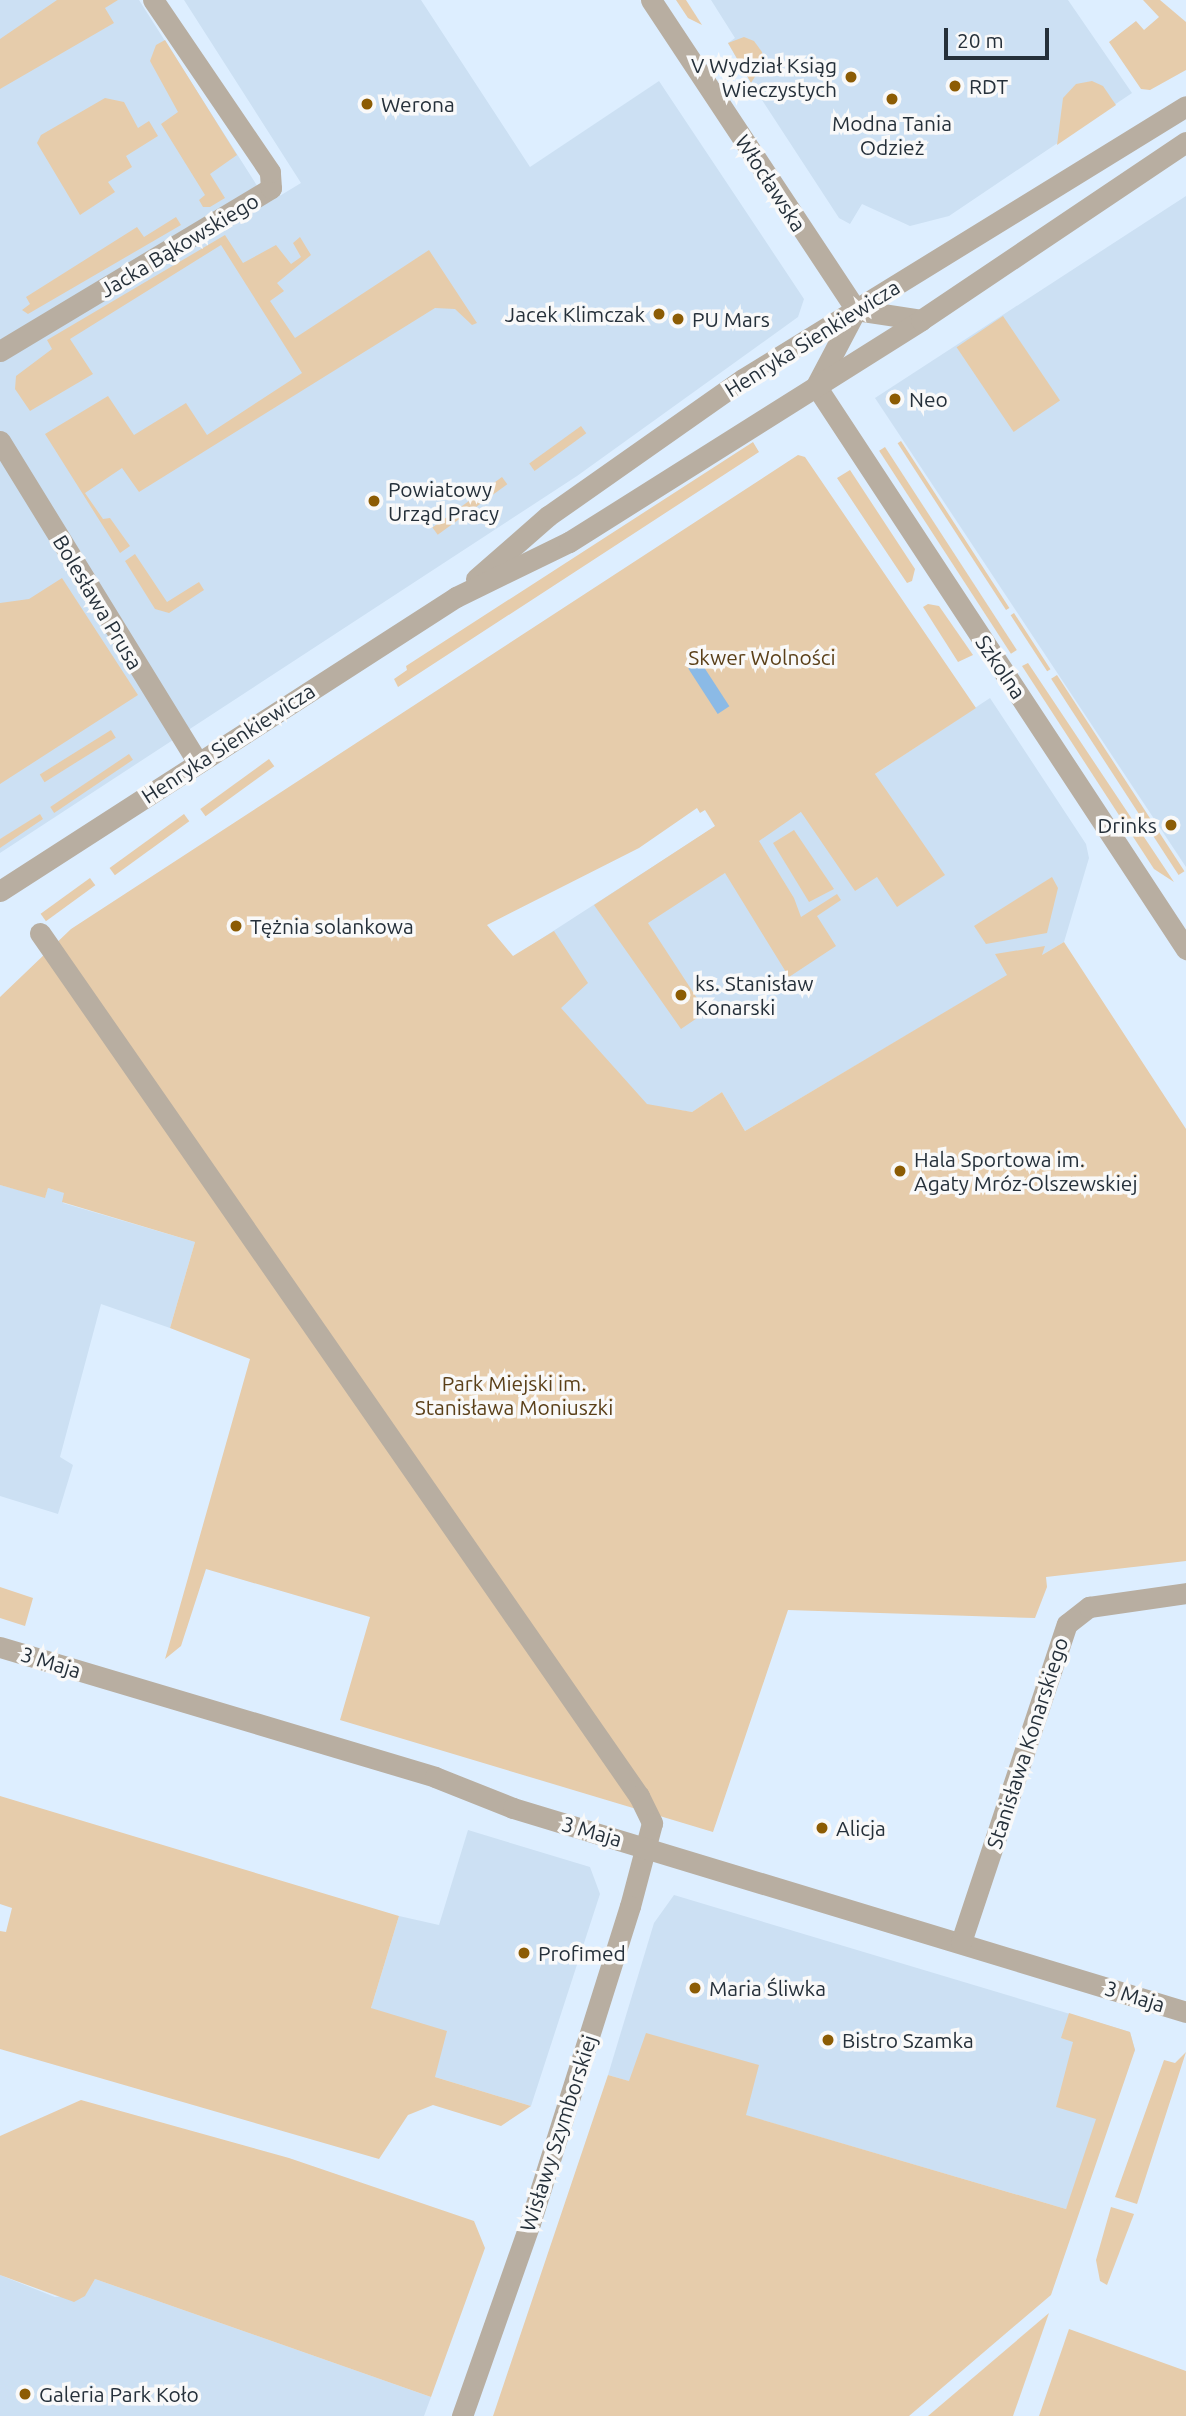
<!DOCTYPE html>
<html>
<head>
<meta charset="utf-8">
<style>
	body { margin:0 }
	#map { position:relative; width:1186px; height:2416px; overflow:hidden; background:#def; font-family:Ubuntu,sans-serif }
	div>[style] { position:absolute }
	.built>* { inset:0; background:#cce0f3 }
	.green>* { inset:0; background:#e6ccab; transform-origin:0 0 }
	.water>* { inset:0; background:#8bbae6; transform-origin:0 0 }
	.minor>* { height:21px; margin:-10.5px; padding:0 10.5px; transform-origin:10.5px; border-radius:10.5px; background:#b8aea1 }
	.dots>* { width:19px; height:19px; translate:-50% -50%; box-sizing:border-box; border:4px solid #f9f9f9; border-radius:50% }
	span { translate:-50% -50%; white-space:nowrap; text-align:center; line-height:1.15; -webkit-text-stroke:7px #f9f9f9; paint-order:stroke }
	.poi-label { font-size:21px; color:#25303a }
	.right { translate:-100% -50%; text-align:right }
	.left { translate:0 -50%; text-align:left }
	.street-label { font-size:21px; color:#25303a }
	.park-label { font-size:21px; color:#5a3f18 }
	.scale { position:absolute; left:944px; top:28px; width:105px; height:32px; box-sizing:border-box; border:4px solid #25303a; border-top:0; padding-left:9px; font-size:21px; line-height:24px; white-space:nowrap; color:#25303a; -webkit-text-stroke:5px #f9f9f9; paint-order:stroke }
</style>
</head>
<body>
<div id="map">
	<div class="built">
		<div style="clip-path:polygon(0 0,139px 0,268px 203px,301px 183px,184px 0,421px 0,530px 167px,659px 81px,804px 299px,798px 317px,577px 476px,0 853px)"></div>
		<div style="clip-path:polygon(711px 0,1068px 0,1132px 93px,949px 216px,910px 226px,862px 204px,850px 224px,839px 218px,751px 83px,728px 43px,735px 38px)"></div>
		<div style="clip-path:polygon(1186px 196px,1186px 867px,875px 398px)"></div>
		<div style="clip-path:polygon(990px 698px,1086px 844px,1089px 858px,1064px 942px,745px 1131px,722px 1092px,692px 1112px,647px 1105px,513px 957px,728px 818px,789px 820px,870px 767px,875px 774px)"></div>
		<div style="clip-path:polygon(0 1185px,45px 1197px,48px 1188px,65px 1193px,63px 1203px,195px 1242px,170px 1328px,101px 1304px,60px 1457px,73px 1465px,58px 1514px,0 1496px)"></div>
		<div style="clip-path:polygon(468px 1830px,590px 1867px,600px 1894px,531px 2106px,435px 2077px,371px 2008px,399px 1916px,439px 1925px)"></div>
		<div style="clip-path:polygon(674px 1895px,1130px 2032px,1135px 2050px,1066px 2209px,608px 2075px,654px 1923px)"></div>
		<div style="clip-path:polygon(0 2275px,55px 2297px,85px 2295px,95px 2279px,431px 2397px,424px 2416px,0 2416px)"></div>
	</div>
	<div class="green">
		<div style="clip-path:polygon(57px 0,118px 0,105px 8px,114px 23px,0 89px,0 39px)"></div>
		<div style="clip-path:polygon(676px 0,686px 0,702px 25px,688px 18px)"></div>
		<div style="clip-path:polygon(1143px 0,1160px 0,1186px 22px,1186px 70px,1150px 90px,1141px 89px,1109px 42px,1136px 21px,1144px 30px,1159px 17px)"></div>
		<div style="clip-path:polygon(744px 37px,754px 41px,762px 52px,764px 62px,751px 83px,728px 43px)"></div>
		<div style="clip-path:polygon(165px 40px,237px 155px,210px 174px,225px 198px,210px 207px,203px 207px,199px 200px,205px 195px,161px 124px,178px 112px,150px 61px,156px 45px)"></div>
		<div style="clip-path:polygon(1092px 81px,1103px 86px,1116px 105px,1057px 145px,1063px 98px,1076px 84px)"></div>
		<div style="clip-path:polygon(105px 98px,124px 102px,138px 128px,149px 121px,158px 136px,126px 156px,132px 167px,108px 182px,115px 192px,80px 215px,37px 143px,41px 135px)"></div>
		<div style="clip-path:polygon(176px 217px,181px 225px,28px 314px,22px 310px,30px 304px,26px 297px,137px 227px,144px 237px)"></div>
		<div style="clip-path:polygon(225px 235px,243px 263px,276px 245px,291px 264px,301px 257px,293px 243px,300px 237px,311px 255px,277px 283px,284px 291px,270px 301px,295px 338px,429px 250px,477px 323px,472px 325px,455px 309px,435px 308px,139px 492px,122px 468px,85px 493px,103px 519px,110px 518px,130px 546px,120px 553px,45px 434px,108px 396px,134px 435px,186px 403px,207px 435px,302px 373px,221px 245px,70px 339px,93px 374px,30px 411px,15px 389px,16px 376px,52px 349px,47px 340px)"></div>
		<div style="left:1003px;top:316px;width:102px;height:56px;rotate:56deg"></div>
		<div style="left:581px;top:426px;width:9px;height:64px;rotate:54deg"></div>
		<div style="left:901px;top:441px;width:199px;height:4px;rotate:57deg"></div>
		<div style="clip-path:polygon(753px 442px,759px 452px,398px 687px,394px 679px,407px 670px,406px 666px)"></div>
		<div style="left:885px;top:447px;width:242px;height:7px;rotate:57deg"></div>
		<div style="clip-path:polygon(798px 455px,805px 457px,976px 708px,875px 774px,945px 875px,897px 907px,877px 877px,855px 891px,801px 812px,759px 841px,794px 898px,801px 917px,837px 894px,841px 900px,817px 916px,836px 946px,789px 977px,725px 873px,648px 923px,706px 1012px,681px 1029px,594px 905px,715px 826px,705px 810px,700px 813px,697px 808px,639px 848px,487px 925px,513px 956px,554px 931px,588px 983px,561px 1008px,647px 1104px,692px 1112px,722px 1092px,745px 1131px,1007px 975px,995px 954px,1045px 946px,1042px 955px,1064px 942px,1186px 1129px,1186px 1561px,1046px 1577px,1047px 1587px,1035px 1618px,788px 1610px,713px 1832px,340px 1720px,370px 1617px,206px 1569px,181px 1646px,165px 1659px,250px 1359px,170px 1328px,195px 1242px,62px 1202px,64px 1193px,48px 1188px,45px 1198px,0 1185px,0 997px,71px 929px)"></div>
		<div style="clip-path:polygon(850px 470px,915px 569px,912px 581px,907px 583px,837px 478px)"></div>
		<div style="left:502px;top:477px;width:9px;height:86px;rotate:54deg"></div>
		<div style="clip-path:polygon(135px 554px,167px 602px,199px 582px,204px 590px,169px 613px,155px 609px,125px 561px)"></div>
		<div style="clip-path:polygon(62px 578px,138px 695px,0 784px,0 603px,29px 599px)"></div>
		<div style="clip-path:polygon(928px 604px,939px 606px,973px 655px,958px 662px,923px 607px)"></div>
		<div style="left:1014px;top:613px;width:67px;height:4px;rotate:57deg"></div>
		<div style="clip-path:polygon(1028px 663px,1174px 882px,1154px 869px,1022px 666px)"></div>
		<div style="left:1057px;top:675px;width:234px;height:7px;rotate:57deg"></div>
		<div style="left:111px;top:730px;width:9px;height:84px;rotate:58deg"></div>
		<div style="left:129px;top:754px;width:7px;height:95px;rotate:56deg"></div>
		<div style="left:269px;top:759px;width:9px;height:85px;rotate:54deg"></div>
		<div style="clip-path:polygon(40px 814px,43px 819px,0 848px,0 839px)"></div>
		<div style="left:184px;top:814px;width:9px;height:92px;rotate:54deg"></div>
		<div style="clip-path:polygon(794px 830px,834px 889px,809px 902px,773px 843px)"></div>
		<div style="clip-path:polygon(1052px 877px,1058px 888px,1047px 933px,986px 944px,974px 926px)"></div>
		<div style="left:90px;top:878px;width:9px;height:61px;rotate:54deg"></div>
		<div style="clip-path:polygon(0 1587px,33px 1598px,25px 1626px,0 1618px)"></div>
		<div style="clip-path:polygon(0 1796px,399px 1916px,371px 2008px,447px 2031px,435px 2077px,531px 2106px,501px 2126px,433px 2105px,408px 2115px,379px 2159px,0 2049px,0 1931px,6px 1932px,12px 1908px,0 1904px)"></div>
		<div style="clip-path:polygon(1069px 2013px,1130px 2032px,1135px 2050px,1051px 2295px,909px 2416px,493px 2416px,608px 2075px,629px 2081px,646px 2033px,759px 2065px,746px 2115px,1066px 2209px,1096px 2119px,1056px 2107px,1073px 2042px,1061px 2038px)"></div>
		<div style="clip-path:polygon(1186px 2052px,1137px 2204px,1115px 2197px,1164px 2060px,1175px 2063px)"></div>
		<div style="clip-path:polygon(81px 2100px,289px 2158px,474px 2221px,485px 2248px,431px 2397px,95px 2279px,85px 2296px,74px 2302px,0 2275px,0 2136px)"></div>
		<div style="clip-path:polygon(1111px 2207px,1134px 2214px,1107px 2285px,1100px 2281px,1096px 2260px)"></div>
		<div style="clip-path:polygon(1049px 2313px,1013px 2416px,928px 2416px)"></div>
		<div style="clip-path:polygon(1069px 2329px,1186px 2371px,1186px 2416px,1039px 2416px)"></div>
	</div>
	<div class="water">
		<div style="left:700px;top:661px;width:54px;height:14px;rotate:57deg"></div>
	</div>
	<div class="minor">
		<div style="left:651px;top:0;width:372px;rotate:56.5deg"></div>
		<div style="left:856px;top:310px;width:66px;rotate:8.7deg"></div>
		<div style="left:0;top:351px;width:316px;rotate:-31deg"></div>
		<div style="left:271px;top:188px;width:16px;rotate:-94deg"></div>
		<div style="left:270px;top:172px;width:208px;rotate:-124.2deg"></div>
		<div style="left:817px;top:384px;width:84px;rotate:-62.2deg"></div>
		<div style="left:816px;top:386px;width:674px;rotate:56.69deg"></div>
		<div style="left:0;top:441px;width:378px;rotate:58.4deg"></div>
		<div style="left:476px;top:579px;width:96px;rotate:-41.2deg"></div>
		<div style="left:548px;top:516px;width:238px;rotate:-35.1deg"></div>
		<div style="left:743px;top:379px;width:520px;rotate:-31.64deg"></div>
		<div style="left:0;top:891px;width:543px;rotate:-32.81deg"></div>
		<div style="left:456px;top:597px;width:126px;rotate:-26deg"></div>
		<div style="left:569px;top:542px;width:416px;rotate:-32.2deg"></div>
		<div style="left:921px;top:320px;width:319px;rotate:-33.9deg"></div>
		<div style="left:40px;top:933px;width:1051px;rotate:55.24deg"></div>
		<div style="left:639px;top:1796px;width:30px;rotate:64deg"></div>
		<div style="left:652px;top:1823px;width:86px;rotate:104.8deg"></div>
		<div style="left:630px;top:1906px;width:332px;rotate:107.5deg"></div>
		<div style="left:530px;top:2223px;width:205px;rotate:109.4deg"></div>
		<div style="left:0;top:1647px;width:454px;rotate:16.6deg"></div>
		<div style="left:435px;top:1777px;width:84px;rotate:21.7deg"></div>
		<div style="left:513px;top:1808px;width:703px;rotate:16.86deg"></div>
		<div style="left:961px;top:1942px;width:335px;rotate:-71.6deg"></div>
		<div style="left:1067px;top:1624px;width:28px;rotate:-38deg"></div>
		<div style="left:1089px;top:1607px;width:98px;rotate:-8.2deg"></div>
	</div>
	<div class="dots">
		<div style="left:851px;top:77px;background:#8c5c04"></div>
		<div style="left:955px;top:86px;background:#8c5c04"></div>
		<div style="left:892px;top:99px;background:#8c5c04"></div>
		<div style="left:367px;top:104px;background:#8c5c04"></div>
		<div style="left:659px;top:314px;background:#8c5c04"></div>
		<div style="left:678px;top:319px;background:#8c5c04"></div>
		<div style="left:895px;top:399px;background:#8c5c04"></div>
		<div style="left:374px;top:501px;background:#8c5c04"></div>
		<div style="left:1171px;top:825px;background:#8c5c04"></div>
		<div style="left:236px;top:926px;background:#8c5c04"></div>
		<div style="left:681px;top:995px;background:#8c5c04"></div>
		<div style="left:900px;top:1171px;background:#8c5c04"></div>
		<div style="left:822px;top:1828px;background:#8c5c04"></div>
		<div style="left:524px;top:1953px;background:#8c5c04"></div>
		<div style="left:695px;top:1988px;background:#8c5c04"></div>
		<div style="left:828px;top:2040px;background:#8c5c04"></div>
		<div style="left:25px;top:2394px;background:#8c5c04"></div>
	</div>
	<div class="poi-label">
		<span class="right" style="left:837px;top:77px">V Wydział Ksiąg<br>Wieczystych</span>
		<span class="left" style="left:969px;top:86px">RDT</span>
		<span class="left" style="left:381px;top:104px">Werona</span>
		<span style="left:892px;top:135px">Modna Tania<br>Odzież</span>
		<span class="right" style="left:645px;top:314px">Jacek Klimczak</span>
		<span class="left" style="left:692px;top:319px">PU Mars</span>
		<span class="left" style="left:909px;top:399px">Neo</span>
		<span class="left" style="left:388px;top:501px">Powiatowy<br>Urząd Pracy</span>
		<span class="right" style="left:1157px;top:825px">Drinks</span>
		<span class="left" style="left:250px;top:926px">Tężnia solankowa</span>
		<span class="left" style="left:695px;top:995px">ks. Stanisław<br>Konarski</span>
		<span class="left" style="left:914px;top:1171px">Hala Sportowa im.<br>Agaty Mróz-Olszewskiej</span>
		<span class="left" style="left:836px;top:1828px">Alicja</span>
		<span class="left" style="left:538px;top:1953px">Profimed</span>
		<span class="left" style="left:709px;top:1988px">Maria Śliwka</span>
		<span class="left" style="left:842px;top:2040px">Bistro Szamka</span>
		<span class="left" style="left:39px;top:2394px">Galeria Park Koło</span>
	</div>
	<div class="street-label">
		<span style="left:771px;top:183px;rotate:57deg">Włocławska</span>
		<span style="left:179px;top:245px;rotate:-31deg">Jacka Bąkowskiego</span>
		<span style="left:812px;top:338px;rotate:-32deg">Henryka Sienkiewicza</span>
		<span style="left:98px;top:602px;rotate:59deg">Bolesława Prusa</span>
		<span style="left:1001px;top:667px;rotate:56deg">Szkolna</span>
		<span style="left:228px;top:743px;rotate:-33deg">Henryka Sienkiewicza</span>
		<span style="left:51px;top:1662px;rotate:17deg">3 Maja</span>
		<span style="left:1027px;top:1743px;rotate:-72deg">Stanisława Konarskiego</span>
		<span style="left:592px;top:1831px;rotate:16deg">3 Maja</span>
		<span style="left:1135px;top:1996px;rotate:17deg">3 Maja</span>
		<span style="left:558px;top:2133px;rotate:-72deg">Wisławy Szymborskiej</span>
	</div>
	<div class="park-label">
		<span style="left:762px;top:657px">Skwer Wolności</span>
		<span style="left:514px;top:1395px">Park Miejski im.<br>Stanisława Moniuszki</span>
	</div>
	<div class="scale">20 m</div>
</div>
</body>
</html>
